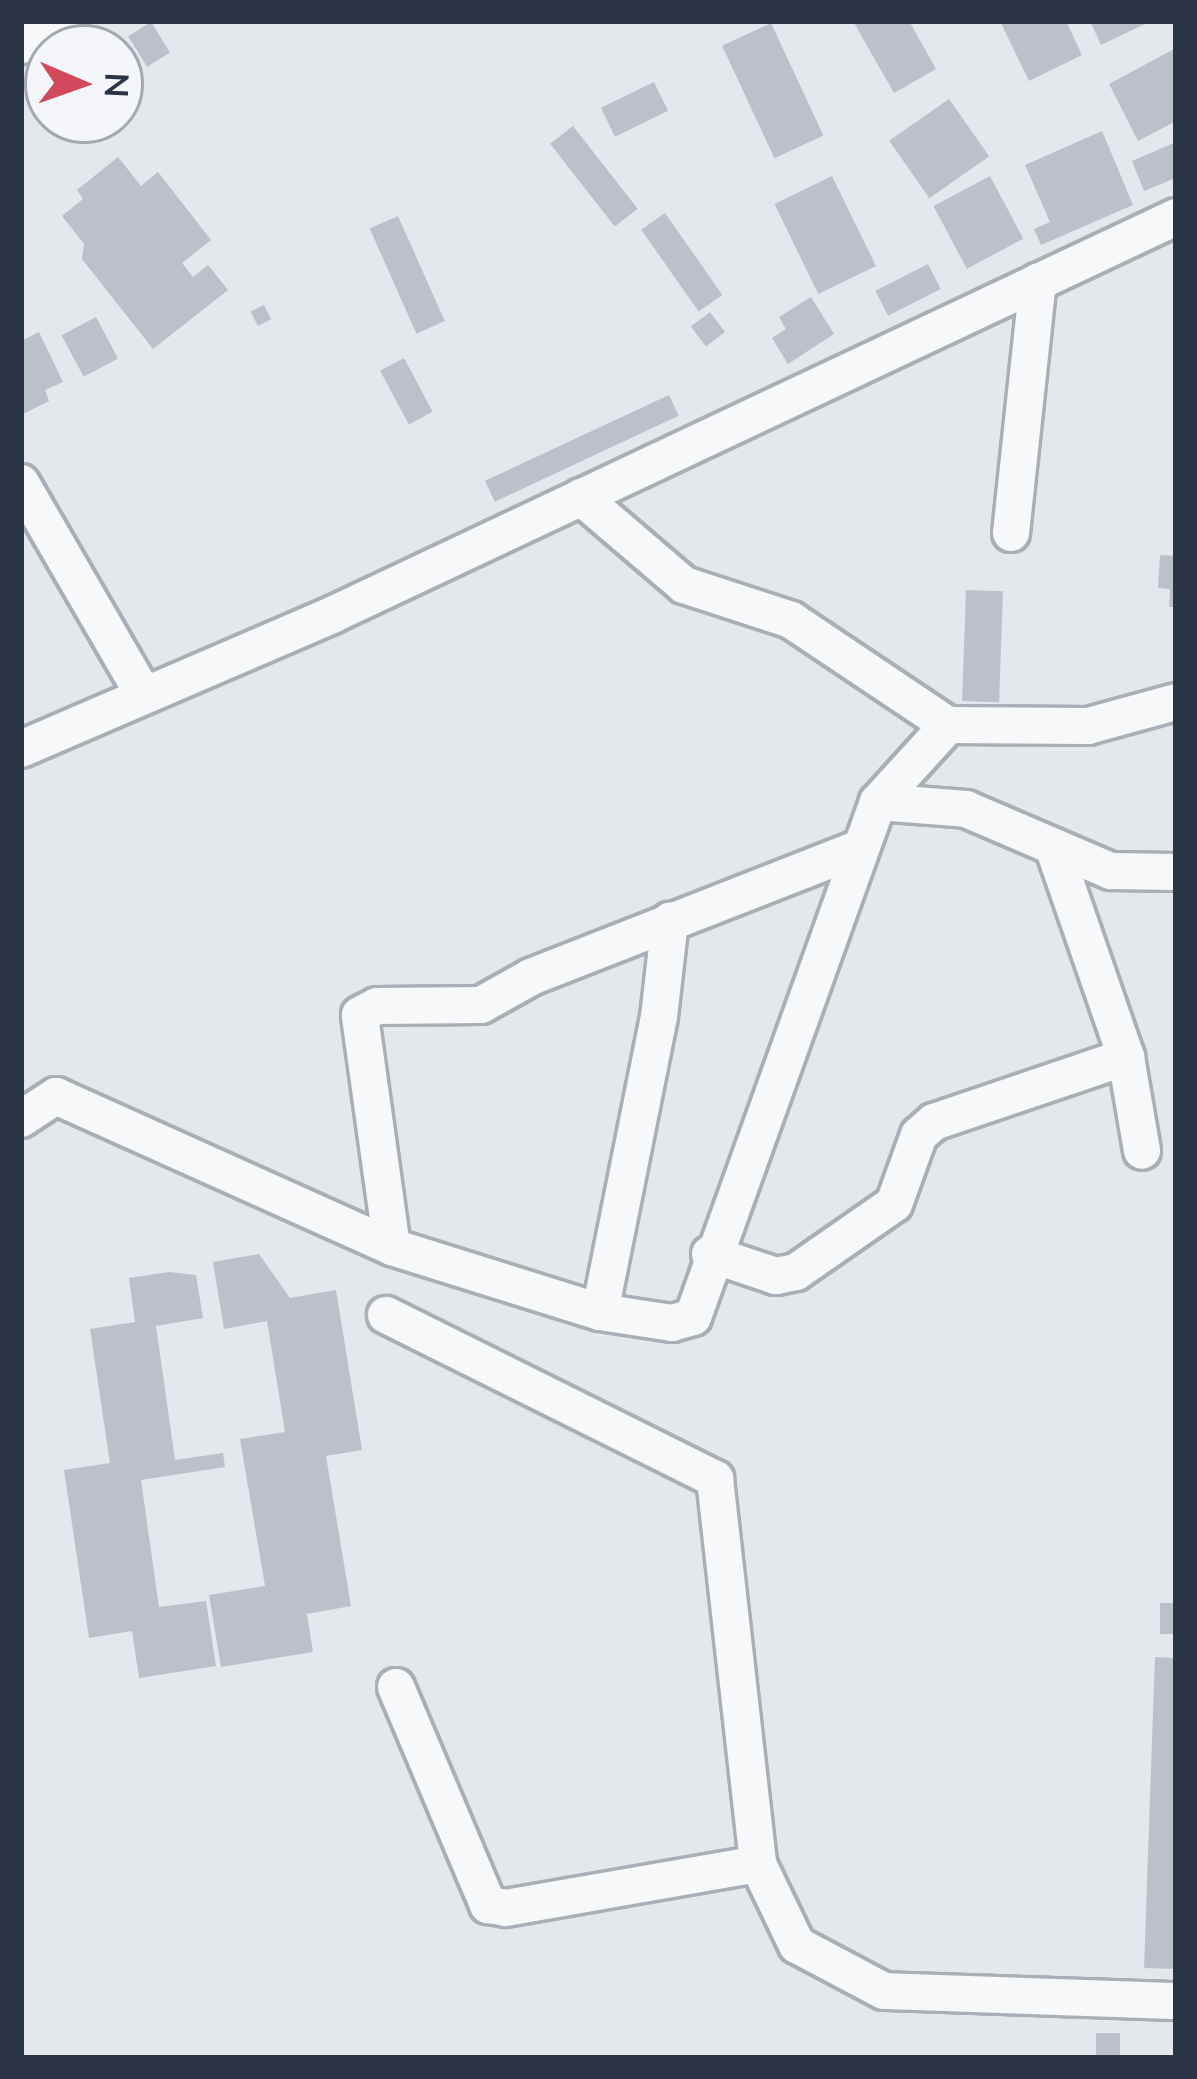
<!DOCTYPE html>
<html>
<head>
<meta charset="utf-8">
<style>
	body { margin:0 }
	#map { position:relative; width:1197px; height:2079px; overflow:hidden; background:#e4e7ec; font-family:Mulish,sans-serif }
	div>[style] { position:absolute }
	.building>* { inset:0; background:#bbc0ca; transform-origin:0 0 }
	.roads { filter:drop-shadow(3px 0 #a9aeb7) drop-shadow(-3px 0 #a9aeb7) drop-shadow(0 3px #a9aeb7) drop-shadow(0 -3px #a9aeb7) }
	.street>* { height:36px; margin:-18px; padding:0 18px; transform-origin:18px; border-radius:18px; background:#f7f8fa }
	span { translate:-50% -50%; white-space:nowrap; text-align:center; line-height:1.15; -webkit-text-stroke:12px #f4f6f9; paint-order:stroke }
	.frame { position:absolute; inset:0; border:24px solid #2b3445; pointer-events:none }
	.north { position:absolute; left:24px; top:24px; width:120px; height:120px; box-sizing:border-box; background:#f4f6f9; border:3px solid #a4a8b1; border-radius:50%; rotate:92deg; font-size:33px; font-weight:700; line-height:48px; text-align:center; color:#2b3445 }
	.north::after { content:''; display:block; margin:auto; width:42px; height:54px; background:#d1495b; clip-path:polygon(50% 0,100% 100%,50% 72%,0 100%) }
</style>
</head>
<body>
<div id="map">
	<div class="building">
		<div style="clip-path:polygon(853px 21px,909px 21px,936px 69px,894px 93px)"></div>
		<div style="clip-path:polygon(1000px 21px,1066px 21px,1082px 55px,1029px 81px)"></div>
		<div style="clip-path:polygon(1090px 21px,1151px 21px,1101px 45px)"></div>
		<div style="left:151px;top:22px;width:36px;height:27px;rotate:58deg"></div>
		<div style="left:771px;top:23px;width:124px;height:54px;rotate:65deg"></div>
		<div style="clip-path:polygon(1176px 48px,1176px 121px,1138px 141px,1109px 84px)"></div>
		<div style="left:654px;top:82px;width:32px;height:59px;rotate:64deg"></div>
		<div style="left:949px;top:99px;width:70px;height:73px;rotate:55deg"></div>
		<div style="left:573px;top:126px;width:105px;height:29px;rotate:52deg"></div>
		<div style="clip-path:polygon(1102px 131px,1133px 205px,1041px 245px,1034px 229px,1050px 222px,1025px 165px)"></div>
		<div style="clip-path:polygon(1176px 142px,1176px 178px,1144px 191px,1132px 161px)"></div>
		<div style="clip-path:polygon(118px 157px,141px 186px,158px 172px,211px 240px,182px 263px,193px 277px,208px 265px,228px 290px,153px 349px,82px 259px,84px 244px,62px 216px,83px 199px,77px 190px)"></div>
		<div style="left:832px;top:176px;width:100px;height:64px;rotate:64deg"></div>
		<div style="left:990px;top:176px;width:71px;height:64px;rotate:62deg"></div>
		<div style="left:665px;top:213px;width:100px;height:29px;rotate:55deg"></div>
		<div style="left:398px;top:216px;width:115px;height:31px;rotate:66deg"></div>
		<div style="left:928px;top:264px;width:28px;height:59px;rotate:63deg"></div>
		<div style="clip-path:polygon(811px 297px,834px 334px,788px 364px,772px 338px,786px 329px,779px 317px)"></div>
		<div style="left:264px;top:305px;width:16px;height:15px;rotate:63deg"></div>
		<div style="left:710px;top:312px;width:25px;height:24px;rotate:53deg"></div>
		<div style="left:96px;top:317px;width:47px;height:39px;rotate:62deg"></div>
		<div style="clip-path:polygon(39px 332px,63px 382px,45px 390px,49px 401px,21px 415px,21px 341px)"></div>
		<div style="left:404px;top:358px;width:61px;height:27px;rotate:62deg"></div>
		<div style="left:669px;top:395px;width:23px;height:203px;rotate:65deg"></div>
		<div style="clip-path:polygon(1160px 555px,1176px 556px,1176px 607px,1169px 607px,1170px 589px,1158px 588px)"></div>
		<div style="left:966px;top:590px;width:37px;height:111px;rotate:2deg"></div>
		<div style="clip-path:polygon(259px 1254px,290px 1298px,336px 1290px,362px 1450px,326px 1456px,351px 1606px,307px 1614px,313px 1652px,221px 1667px,209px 1595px,265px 1586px,240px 1439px,285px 1432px,267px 1321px,224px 1329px,213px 1262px)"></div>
		<div style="clip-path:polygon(169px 1272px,196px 1275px,203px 1318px,156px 1326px,175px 1460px,223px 1453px,225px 1467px,141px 1480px,159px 1607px,206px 1601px,216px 1666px,139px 1678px,132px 1631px,89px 1638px,64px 1470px,110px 1463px,90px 1329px,135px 1322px,129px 1278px)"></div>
		<div style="left:1160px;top:1603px;width:16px;height:31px"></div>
		<div style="clip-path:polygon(1155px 1657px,1176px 1658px,1176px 1969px,1144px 1968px)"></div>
		<div style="left:1096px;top:2033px;width:24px;height:25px"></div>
	</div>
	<div class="roads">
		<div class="street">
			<div style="left:21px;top:45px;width:54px;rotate:-26.6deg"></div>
			<div style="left:21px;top:483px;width:245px;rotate:59.9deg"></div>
			<div style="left:581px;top:497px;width:135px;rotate:40.5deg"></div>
			<div style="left:684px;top:585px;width:113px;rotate:18.1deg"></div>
			<div style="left:791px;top:620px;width:189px;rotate:33.8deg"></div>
			<div style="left:948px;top:725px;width:140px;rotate:0.4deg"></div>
			<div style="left:1088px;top:726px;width:91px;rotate:-15.3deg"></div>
			<div style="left:1011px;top:533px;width:253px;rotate:-83.9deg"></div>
			<div style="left:21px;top:749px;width:341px;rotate:-23.3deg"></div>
			<div style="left:334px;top:614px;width:931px;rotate:-25.24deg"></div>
			<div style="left:878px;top:802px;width:88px;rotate:4.5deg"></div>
			<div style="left:966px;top:809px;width:158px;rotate:23.2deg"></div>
			<div style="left:1111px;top:871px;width:65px;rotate:0.9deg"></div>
			<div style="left:1054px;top:849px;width:220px;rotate:70.9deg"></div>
			<div style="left:1126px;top:1057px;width:95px;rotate:80.3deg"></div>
			<div style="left:21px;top:1119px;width:42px;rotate:-33.3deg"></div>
			<div style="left:56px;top:1096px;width:368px;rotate:24.2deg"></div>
			<div style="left:392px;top:1247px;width:218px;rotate:17.4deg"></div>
			<div style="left:600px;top:1312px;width:73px;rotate:8.7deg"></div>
			<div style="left:672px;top:1323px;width:22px;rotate:-16deg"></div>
			<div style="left:693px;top:1317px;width:547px;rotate:-70.24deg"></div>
			<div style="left:878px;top:802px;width:104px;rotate:-47.7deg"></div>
			<div style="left:392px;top:1247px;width:234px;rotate:-97.9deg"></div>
			<div style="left:360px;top:1015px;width:19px;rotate:-28deg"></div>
			<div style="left:377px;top:1006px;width:104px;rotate:-0.6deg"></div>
			<div style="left:481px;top:1005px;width:57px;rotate:-29.2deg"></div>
			<div style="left:531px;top:977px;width:353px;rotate:-21.4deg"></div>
			<div style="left:710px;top:1254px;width:70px;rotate:18.4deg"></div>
			<div style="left:776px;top:1276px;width:20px;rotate:-11deg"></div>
			<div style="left:796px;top:1272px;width:119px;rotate:-34.8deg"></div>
			<div style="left:894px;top:1204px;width:73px;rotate:-70.1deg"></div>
			<div style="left:919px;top:1135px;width:20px;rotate:-41deg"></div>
			<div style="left:934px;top:1122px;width:203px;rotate:-18.7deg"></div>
			<div style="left:600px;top:1312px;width:301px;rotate:-78.7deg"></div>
			<div style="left:659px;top:1017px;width:97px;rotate:-83.5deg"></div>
			<div style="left:386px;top:1315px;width:368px;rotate:26.5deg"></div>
			<div style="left:715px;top:1479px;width:387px;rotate:83.6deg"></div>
			<div style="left:758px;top:1864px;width:90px;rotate:64.3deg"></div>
			<div style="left:797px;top:1945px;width:98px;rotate:27.9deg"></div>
			<div style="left:884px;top:1991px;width:292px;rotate:2deg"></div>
			<div style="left:396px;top:1687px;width:237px;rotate:67.1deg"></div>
			<div style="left:488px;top:1905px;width:18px;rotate:9deg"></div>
			<div style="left:506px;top:1908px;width:256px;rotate:-9.9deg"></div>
		</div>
	</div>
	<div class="frame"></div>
	<div class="north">N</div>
</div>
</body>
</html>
